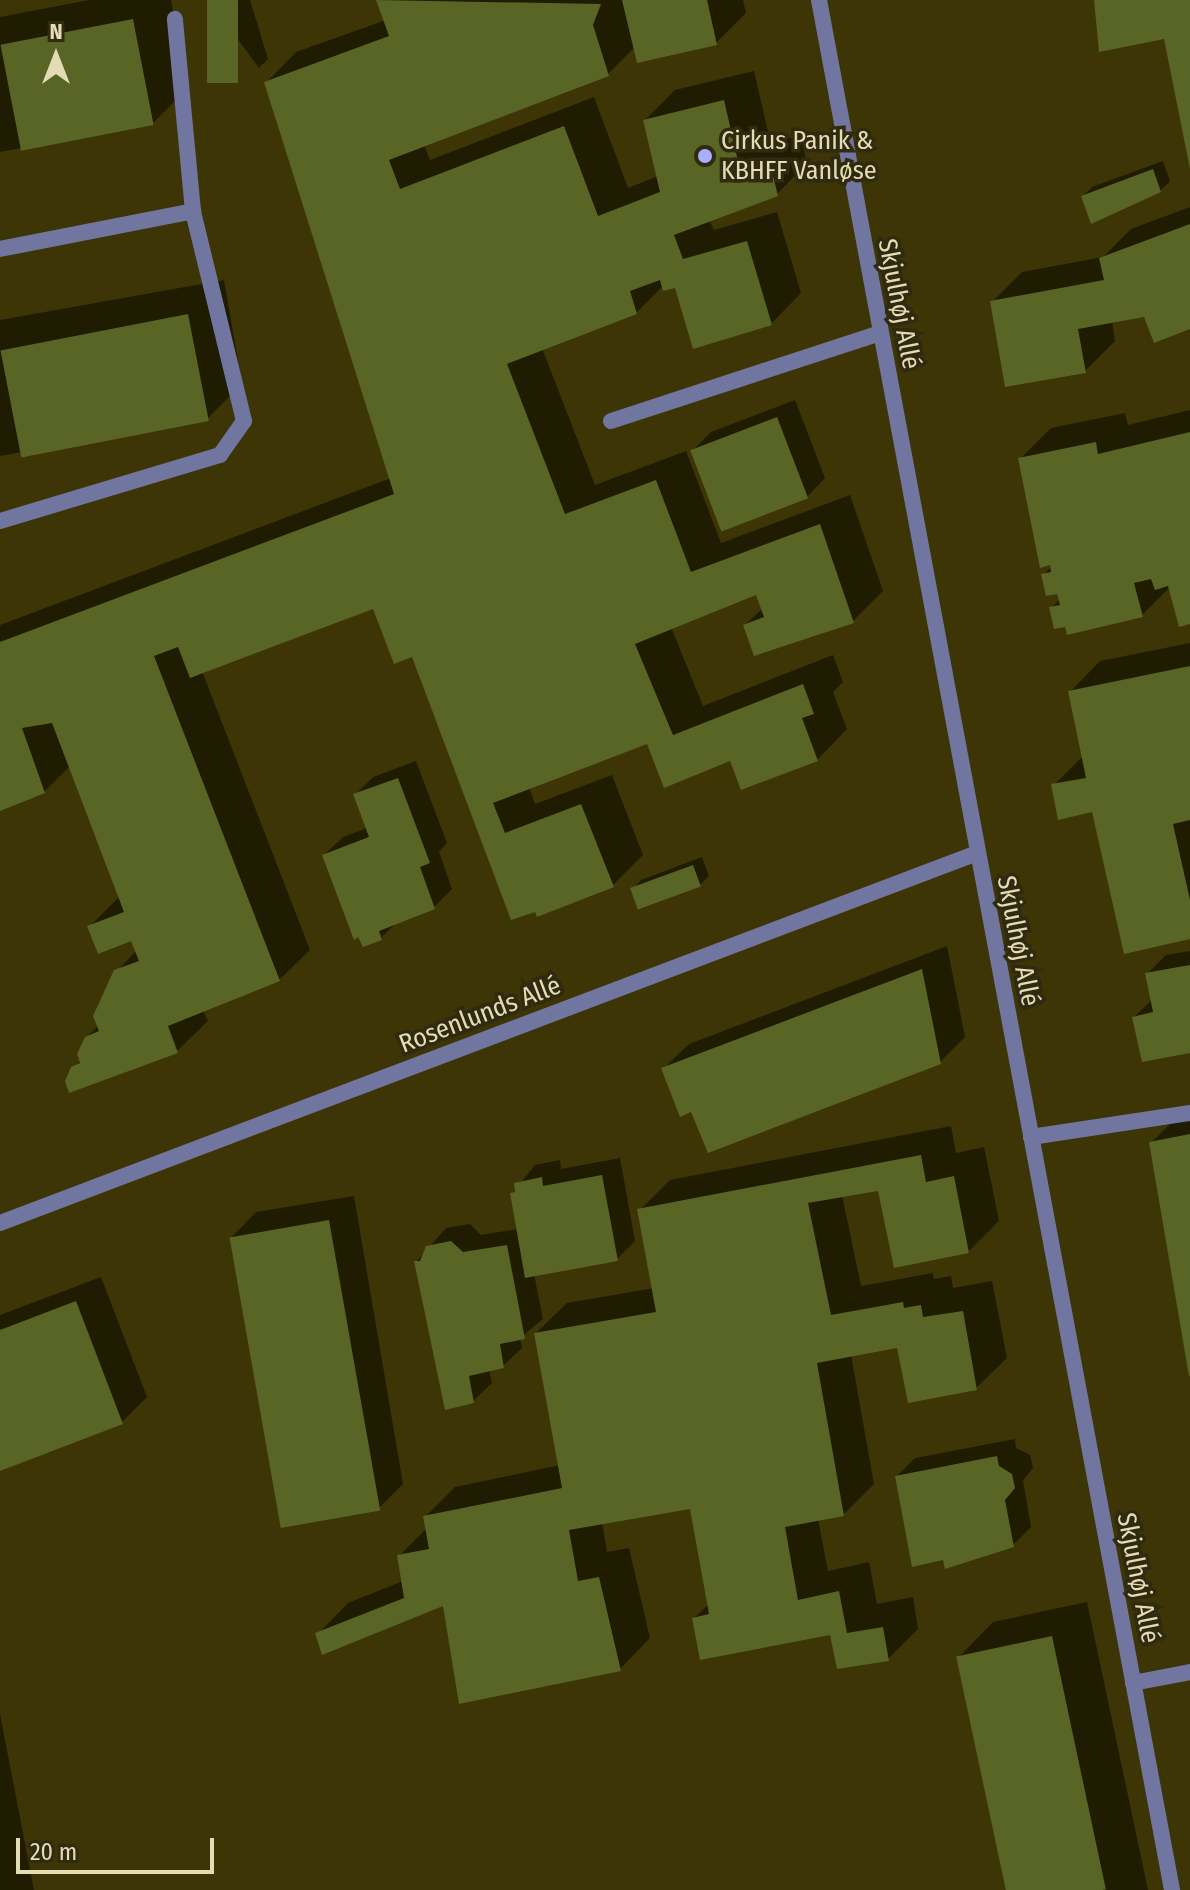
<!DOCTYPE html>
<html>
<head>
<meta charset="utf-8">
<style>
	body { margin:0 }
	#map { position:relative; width:1190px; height:1890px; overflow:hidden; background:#3d3505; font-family:"Fira Sans Condensed",sans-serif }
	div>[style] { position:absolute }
	.shadow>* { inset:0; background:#0007 }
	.building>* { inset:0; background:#596524; transform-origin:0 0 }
	.lane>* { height:16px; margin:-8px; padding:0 8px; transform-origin:8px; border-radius:8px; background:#7176a1 }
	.street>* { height:16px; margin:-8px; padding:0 8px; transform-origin:8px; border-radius:8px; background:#7176a1 }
	.dots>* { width:22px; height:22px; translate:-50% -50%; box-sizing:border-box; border:4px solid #302b10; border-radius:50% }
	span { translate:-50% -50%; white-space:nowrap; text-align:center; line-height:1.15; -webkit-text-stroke:7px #302b10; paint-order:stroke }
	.poi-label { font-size:26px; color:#e3dcb5 }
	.left { translate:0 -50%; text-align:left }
	.street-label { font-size:26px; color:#e3dcb5 }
	.north { position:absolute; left:16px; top:16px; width:80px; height:80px; -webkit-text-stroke:6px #302b10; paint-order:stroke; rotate:0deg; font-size:22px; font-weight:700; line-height:32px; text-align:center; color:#e3dcb5 }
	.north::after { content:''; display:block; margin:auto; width:28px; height:36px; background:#e3dcb5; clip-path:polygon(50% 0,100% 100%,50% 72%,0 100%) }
	.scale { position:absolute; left:16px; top:1838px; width:198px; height:36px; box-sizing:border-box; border:4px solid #e3dcb5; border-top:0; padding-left:10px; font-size:24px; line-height:28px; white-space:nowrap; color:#e3dcb5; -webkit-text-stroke:6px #302b10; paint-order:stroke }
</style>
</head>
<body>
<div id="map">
	<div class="shadow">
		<div style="clip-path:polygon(89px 0,171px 0,188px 88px,153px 123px,0 152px,0 17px)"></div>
		<div style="clip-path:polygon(209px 0,250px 0,268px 59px,259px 68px)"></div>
		<div style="clip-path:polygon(378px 0,743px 0,746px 13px,716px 43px,635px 47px,608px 74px,424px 145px,430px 160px,594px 97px,628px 188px,658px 176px,645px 120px,675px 90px,754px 71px,771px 145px,800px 134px,807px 163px,777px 194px,709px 220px,714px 230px,777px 212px,801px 293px,771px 324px,677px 286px,663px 286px,636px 313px,542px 348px,595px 485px,686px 451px,721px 543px,850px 495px,883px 591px,853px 621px,745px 625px,763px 608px,757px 592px,671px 627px,703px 706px,833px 655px,843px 682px,833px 692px,847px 729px,817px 760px,731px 759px,648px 741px,529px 787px,535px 804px,612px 775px,643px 855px,613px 885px,538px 914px,413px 654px,374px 607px,202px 671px,310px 950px,279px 980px,203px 1010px,208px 1021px,177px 1051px,70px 1090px,73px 1069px,81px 1060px,86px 1038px,99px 1025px,116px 972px,137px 950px,132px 938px,89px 927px,120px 896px,70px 766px,44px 792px,0 808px,0 625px,391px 478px,266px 83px,296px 52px,386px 20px)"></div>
		<div style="clip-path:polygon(1163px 161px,1170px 181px,1160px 191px,1083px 196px,1092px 187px)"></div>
		<div style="clip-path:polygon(1190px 207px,1190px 327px,1145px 314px,1112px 321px,1115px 341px,1085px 371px,992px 302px,1022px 272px,1103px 257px,1131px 229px)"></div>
		<div style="clip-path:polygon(224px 280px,242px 384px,207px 419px,0 456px,0 320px)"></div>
		<div style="clip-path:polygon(795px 400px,825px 478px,807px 497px,693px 450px,711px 432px)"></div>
		<div style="clip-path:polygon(1190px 410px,1190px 622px,1170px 587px,1142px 615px,1066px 625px,1051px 608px,1060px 599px,1059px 592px,1043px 575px,1056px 562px,1021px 458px,1051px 428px,1125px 413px,1128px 425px)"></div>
		<div style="clip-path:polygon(1190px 643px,1190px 937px,1094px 810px,1054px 785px,1083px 756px,1070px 692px,1100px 661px)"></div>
		<div style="clip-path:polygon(416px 761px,447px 843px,439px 852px,452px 889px,434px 907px,397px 922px,381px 938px,324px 855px,343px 837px,367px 828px,355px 795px,373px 777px)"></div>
		<div style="clip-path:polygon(702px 857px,709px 876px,700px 885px,632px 890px,641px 880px)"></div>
		<div style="clip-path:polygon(947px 946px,965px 1037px,940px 1062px,693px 1110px,663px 1069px,689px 1044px)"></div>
		<div style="clip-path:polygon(1190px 951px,1190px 1051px,1134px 1017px,1153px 999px,1148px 973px,1166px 955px)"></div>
		<div style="clip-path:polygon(1190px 1111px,1190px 1367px,1151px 1143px,1181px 1113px)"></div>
		<div style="clip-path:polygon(951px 1126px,956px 1153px,984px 1147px,999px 1221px,968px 1252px,880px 1188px,842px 1195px,861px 1286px,933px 1273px,934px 1279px,951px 1276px,953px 1288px,992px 1281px,1007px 1358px,976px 1388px,899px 1346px,851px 1355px,874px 1484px,843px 1515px,818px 1519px,828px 1571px,869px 1562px,877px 1604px,913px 1597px,918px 1629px,888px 1659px,832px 1633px,694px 1618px,709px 1604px,691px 1506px,602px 1522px,607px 1552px,629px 1548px,650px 1638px,620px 1669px,444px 1603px,318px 1634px,348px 1603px,403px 1581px,399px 1556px,427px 1528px,425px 1517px,455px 1487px,560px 1465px,536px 1333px,567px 1303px,654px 1288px,640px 1210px,670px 1180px)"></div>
		<div style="clip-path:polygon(620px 1158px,635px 1241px,617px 1259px,534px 1274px,543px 1319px,520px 1338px,522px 1348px,503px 1366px,489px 1369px,492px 1383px,473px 1401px,416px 1262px,446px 1228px,470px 1224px,481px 1235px,518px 1229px,512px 1194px,535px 1165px,560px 1160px,561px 1169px)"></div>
		<div style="clip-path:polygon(354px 1196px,403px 1484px,378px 1509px,231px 1238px,256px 1212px)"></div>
		<div style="clip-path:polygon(101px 1277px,147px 1397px,122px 1422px,0 1469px,0 1315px)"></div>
		<div style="clip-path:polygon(1015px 1439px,1016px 1448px,1030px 1455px,1033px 1468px,1023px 1480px,1031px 1527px,1012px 1546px,944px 1558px,897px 1476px,915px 1458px)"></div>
		<div style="clip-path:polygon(1087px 1602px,1148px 1890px,1006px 1890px,958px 1658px,993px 1622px)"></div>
		<div style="clip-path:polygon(0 1714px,34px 1890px,0 1890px)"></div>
	</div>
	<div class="building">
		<div style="left:207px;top:0;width:31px;height:83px"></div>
		<div style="clip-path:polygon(376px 0,601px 4px,593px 25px,609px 76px,389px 160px,400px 189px,564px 126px,598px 216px,660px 192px,643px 120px,724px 100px,741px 174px,770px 163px,778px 196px,674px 235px,683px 259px,747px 241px,772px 325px,693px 349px,675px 288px,663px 291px,660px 280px,630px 291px,637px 314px,507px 364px,565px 514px,656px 480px,691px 572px,820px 524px,854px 623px,754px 656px,743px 625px,764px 617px,756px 595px,635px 644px,673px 735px,803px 684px,814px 714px,802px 718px,818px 761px,741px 790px,730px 761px,664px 788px,647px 744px,493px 803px,505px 833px,581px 804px,614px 887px,537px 917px,535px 912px,511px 920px,412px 657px,394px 664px,373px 609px,190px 678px,178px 647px,154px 656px,280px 981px,168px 1026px,178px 1053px,69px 1093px,65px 1081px,71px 1067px,80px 1063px,77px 1054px,85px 1037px,99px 1031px,93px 1016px,114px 970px,139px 961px,131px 941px,98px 954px,87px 926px,124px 912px,52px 723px,22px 728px,45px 793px,0 811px,0 642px,394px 494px,264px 82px,389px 36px)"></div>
		<div style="clip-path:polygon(622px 0,707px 0,717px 45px,637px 63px)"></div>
		<div style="clip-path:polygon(1094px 0,1190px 0,1190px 169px,1164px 39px,1099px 52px)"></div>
		<div style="left:133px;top:19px;width:108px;height:135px;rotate:79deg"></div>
		<div style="clip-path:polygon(1153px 169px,1161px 192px,1091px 224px,1081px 196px)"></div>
		<div style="clip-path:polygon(1190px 224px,1190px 329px,1154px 343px,1144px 317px,1078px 329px,1086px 373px,1005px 387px,990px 301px,1104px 280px,1099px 258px)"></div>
		<div style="left:188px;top:314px;width:109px;height:191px;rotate:79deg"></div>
		<div style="left:777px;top:417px;width:87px;height:93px;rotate:69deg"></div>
		<div style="clip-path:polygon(1190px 432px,1190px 624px,1179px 627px,1168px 586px,1155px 590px,1151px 579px,1134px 583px,1143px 617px,1067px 635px,1065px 627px,1054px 629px,1049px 607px,1060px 605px,1057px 594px,1046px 596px,1041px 574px,1051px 572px,1050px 565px,1040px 568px,1018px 458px,1096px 442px,1098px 454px)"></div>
		<div style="clip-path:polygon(1190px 666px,1190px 820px,1173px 824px,1190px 900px,1190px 939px,1124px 954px,1092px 812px,1058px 820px,1051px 784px,1086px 778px,1068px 691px)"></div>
		<div style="clip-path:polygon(398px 778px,430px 863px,420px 867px,435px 909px,379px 931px,382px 940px,363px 947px,358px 937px,354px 940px,322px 855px,369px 837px,353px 794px)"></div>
		<div style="left:693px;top:865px;width:23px;height:67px;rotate:70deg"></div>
		<div style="clip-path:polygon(1190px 965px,1190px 1053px,1142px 1062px,1132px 1017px,1153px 1012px,1145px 973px)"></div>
		<div style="clip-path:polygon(922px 969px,941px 1064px,708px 1153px,691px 1112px,680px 1117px,661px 1068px)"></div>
		<div style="clip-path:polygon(1190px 1134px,1190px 1376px,1189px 1376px,1149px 1142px)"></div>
		<div style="clip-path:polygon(921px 1155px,926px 1182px,954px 1176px,969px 1253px,894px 1268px,878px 1191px,808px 1203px,831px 1315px,903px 1302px,904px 1308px,921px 1305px,923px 1317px,963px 1311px,977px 1390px,908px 1403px,897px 1348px,817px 1363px,844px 1516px,785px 1527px,798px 1600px,839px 1591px,847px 1633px,883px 1627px,889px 1661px,837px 1669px,830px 1635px,700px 1660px,692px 1618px,709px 1614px,690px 1509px,569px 1530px,578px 1581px,599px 1577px,621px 1671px,459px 1704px,443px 1606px,322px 1655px,315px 1633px,404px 1598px,397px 1555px,429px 1549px,423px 1516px,562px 1488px,534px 1333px,656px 1312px,637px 1209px)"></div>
		<div style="clip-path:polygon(602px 1175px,618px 1261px,525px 1278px,510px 1193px,515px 1192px,514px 1183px,542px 1177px,543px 1186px)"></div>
		<div style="left:329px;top:1220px;width:295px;height:101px;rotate:80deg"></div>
		<div style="clip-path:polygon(451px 1241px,463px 1252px,507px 1245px,525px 1339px,500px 1344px,504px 1368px,469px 1376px,474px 1403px,445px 1410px,414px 1261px,420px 1261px,426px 1246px)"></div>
		<div style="clip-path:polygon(76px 1301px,123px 1424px,0 1471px,0 1330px)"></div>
		<div style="clip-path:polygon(997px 1456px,999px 1466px,1012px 1474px,1015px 1488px,1005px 1500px,1014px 1547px,945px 1569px,943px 1560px,912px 1567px,895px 1476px)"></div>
		<div style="left:1052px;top:1636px;width:259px;height:98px;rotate:78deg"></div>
	</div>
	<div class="lane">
		<div style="left:0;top:249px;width:197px;rotate:-11.1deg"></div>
		<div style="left:193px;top:211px;width:193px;rotate:-95.4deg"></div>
		<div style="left:611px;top:421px;width:283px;rotate:-18.1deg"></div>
		<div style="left:0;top:521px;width:230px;rotate:-16.7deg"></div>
		<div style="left:220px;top:455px;width:42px;rotate:-54.8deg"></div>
		<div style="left:244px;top:421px;width:216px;rotate:-103.7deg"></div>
		<div style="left:1031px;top:1137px;width:161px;rotate:-8.6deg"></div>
		<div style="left:1133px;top:1683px;width:58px;rotate:-10.9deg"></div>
	</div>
	<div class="street">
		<div style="left:819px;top:0;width:1923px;rotate:79.42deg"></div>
		<div style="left:0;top:1223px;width:1045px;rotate:-20.74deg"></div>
	</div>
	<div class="dots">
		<div style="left:705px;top:156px;background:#a8b0fc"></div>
	</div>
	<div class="poi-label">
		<span class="left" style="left:721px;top:156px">Cirkus Panik &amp;<br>KBHFF Vanløse</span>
	</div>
	<div class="street-label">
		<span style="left:899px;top:304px;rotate:79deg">Skjulhøj Allé</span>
		<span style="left:1018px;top:941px;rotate:79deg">Skjulhøj Allé</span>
		<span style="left:480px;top:1015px;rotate:-21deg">Rosenlunds Allé</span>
		<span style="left:1138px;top:1578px;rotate:79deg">Skjulhøj Allé</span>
	</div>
	<div class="north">N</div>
	<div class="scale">20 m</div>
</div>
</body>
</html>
